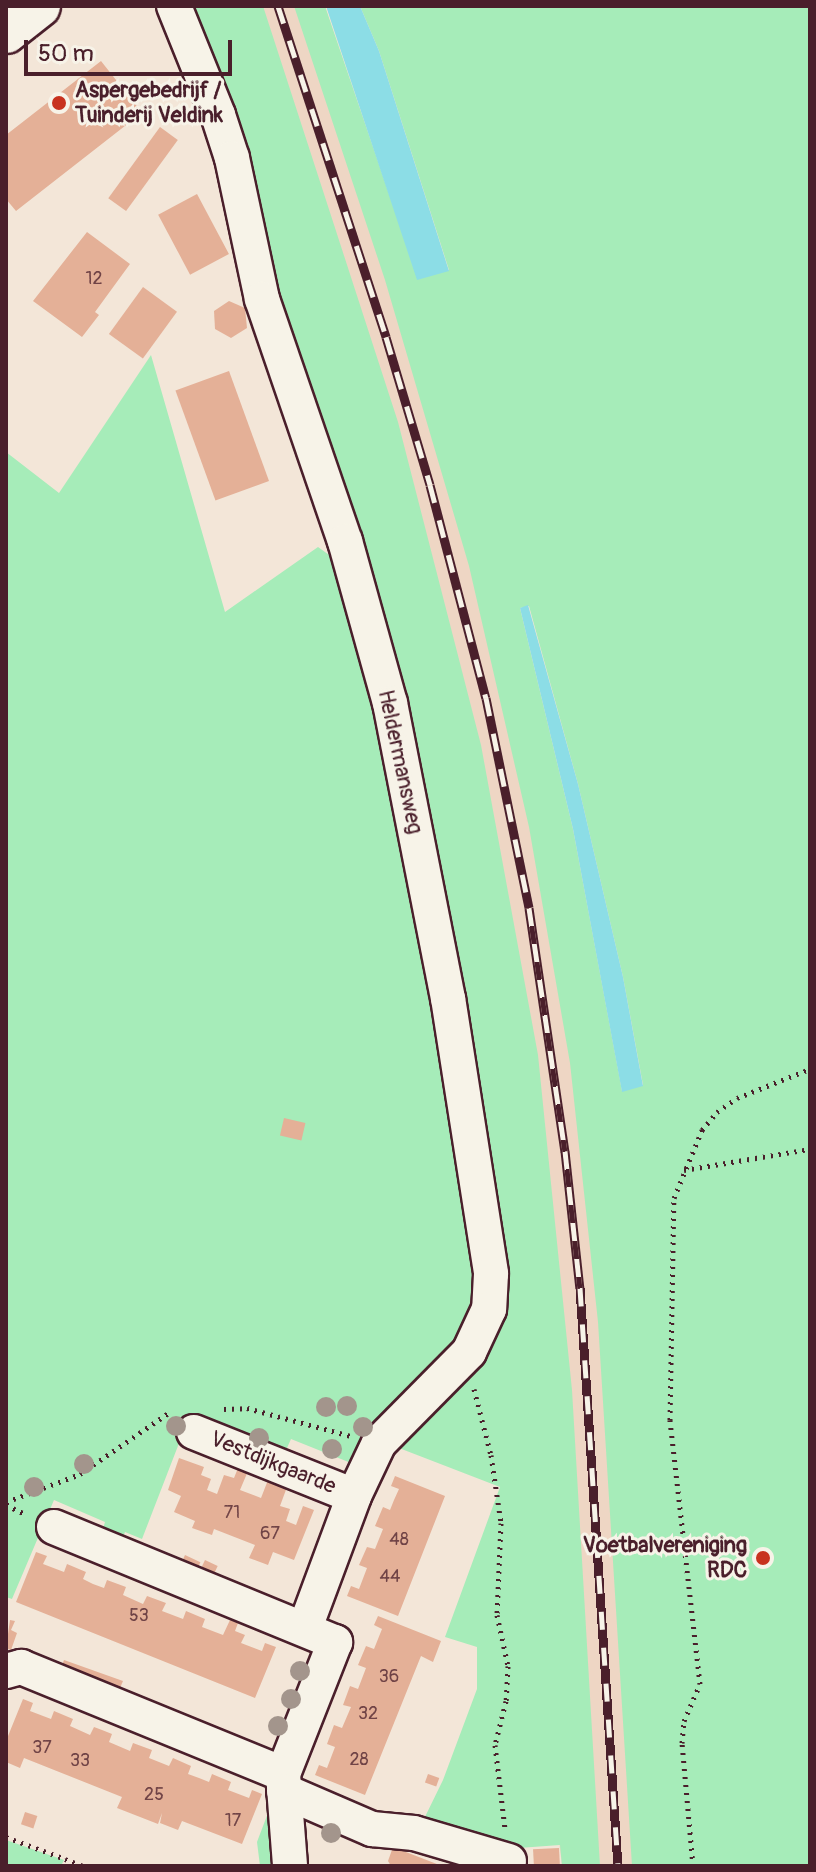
<!DOCTYPE html>
<html>
<head>
<meta charset="utf-8">
<style>
	body { margin:0 }
	#map { position:relative; width:816px; height:1872px; overflow:hidden; background:#f3e6d8; font-family:Pangolin,sans-serif }
	div>[style] { position:absolute }
	.built>* { inset:0; background:#eed6c4 }
	.green>* { inset:0; background:#a6ecb9 }
	.water>* { inset:0; background:#8cdde6 }
	.building>* { inset:0; background:#e4b097; transform-origin:0 0 }
	.path>* { height:5px; margin-top:-2.5px; transform-origin:0; background:repeating-linear-gradient(90deg,#4a1f2b 0 2px,transparent 0 8px) }
	.roads { filter:drop-shadow(2px 0 #4a1f2b) drop-shadow(-2px 0 #4a1f2b) drop-shadow(0 2px #4a1f2b) drop-shadow(0 -2px #4a1f2b) }
	.minor>* { height:34px; margin:-17px; padding:0 17px; transform-origin:17px; border-radius:17px; background:#f7f3e8 }
	.tertiary>* { height:42px; margin:-21px; padding:0 21px; transform-origin:21px; border-radius:21px; background:#f7f3e8 }
	.rail>* { height:9px; margin-top:-4.5px; transform-origin:0; background:repeating-linear-gradient(90deg,#f7f3e8 0 18px,#4a1f2b 0 36px); box-sizing:border-box; border-block:2px solid #4a1f2b }
	.trees>* { width:20px; height:20px; margin:-10px; border-radius:50%; background:#a3958c }
	.dots>* { width:22px; height:22px; translate:-50% -50%; box-sizing:border-box; border:4px solid #f7f3e8; border-radius:50% }
	span { translate:-50% -50%; white-space:nowrap; text-align:center; line-height:1.15; -webkit-text-stroke:6px #f7f3e8; paint-order:stroke }
	.number-label { font-size:18px; color:#704346 }
	.number-label span { -webkit-text-stroke-width:0 }
	.poi-label { font-size:22px; color:#4a1f2b; font-weight:700 }
	.left { translate:0 -50%; text-align:left }
	.right { translate:-100% -50%; text-align:right }
	.street-label { font-size:22px; color:#4a1f2b }
	.frame { position:absolute; inset:0; border:8px solid #4a1f2b; pointer-events:none }
	.scale { position:absolute; left:24px; top:40px; width:208px; height:36px; box-sizing:border-box; border:4px solid #4a1f2b; border-top:0; padding-left:10px; font-size:24px; line-height:28px; white-space:nowrap; color:#4a1f2b; -webkit-text-stroke:6px #f7f3e8; paint-order:stroke }
</style>
</head>
<body>
<div id="map">
	<div class="built">
		<div style="clip-path:polygon(183px 6px,325px 6px,558px 798px,680px 1866px,562px 1866px,452px 979px)"></div>
	</div>
	<div class="green">
		<div style="clip-path:polygon(183px 6px,263px 6px,398px 422px,481px 745px,538px 1055px,572px 1390px,600px 1866px,562px 1866px,560px 1845px,491px 1850px,422px 1823px,443px 1780px,477px 1689px,477px 1647px,445px 1637px,500px 1487px,386px 1443px,480px 1348px,452px 979px)"></div>
		<div style="clip-path:polygon(evenodd,294px 6px,325px 6px,418px 279px,449px 270px,379px 51px,360px 6px,810px 6px,810px 1866px,632px 1866px,598px 1322px,570px 1063px,529px 827px,469px 566px,385px 280px,294px 6px,529px 606px,578px 784px,623px 977px,643px 1085px,622px 1091px,573px 829px,520px 608px,529px 606px)"></div>
		<div style="clip-path:polygon(151px 355px,225px 612px,318px 547px,339px 562px,361px 623px,474px 1201px,477px 1316px,361px 1467px,291px 1439px,283px 1457px,188px 1420px,142px 1539px,125px 1532px,122px 1540px,102px 1532px,105px 1522px,54px 1500px,12px 1599px,6px 1597px,6px 452px,59px 493px)"></div>
		<div style="clip-path:polygon(271px 1805px,279px 1866px,260px 1866px,257px 1842px)"></div>
		<div style="clip-path:polygon(6px 1840px,64px 1860px,61px 1866px,6px 1866px)"></div>
	</div>
	<div class="water">
		<div style="clip-path:polygon(326px 6px,360px 6px,379px 51px,449px 271px,417px 280px)"></div>
		<div style="clip-path:polygon(528px 605px,578px 784px,623px 977px,643px 1086px,622px 1092px,573px 829px,520px 608px)"></div>
	</div>
	<div class="building">
		<div style="clip-path:polygon(101px 61px,139px 109px,127px 119px,130px 122px,16px 211px,6px 199px,6px 135px)"></div>
		<div style="left:160px;top:127px;width:22px;height:88px;rotate:36deg"></div>
		<div style="left:197px;top:194px;width:68px;height:44px;rotate:62deg"></div>
		<div style="clip-path:polygon(87px 232px,130px 264px,95px 312px,99px 315px,82px 337px,33px 301px)"></div>
		<div style="left:143px;top:287px;width:42px;height:58px;rotate:36deg"></div>
		<div style="clip-path:polygon(229px 301px,245px 308px,247px 328px,231px 338px,215px 329px,214px 311px)"></div>
		<div style="left:229px;top:371px;width:117px;height:57px;rotate:70deg"></div>
		<div style="left:284px;top:1118px;width:22px;height:18px;rotate:13deg"></div>
		<div style="clip-path:polygon(179px 1458px,204px 1467px,201px 1475px,211px 1479px,207px 1490px,217px 1494px,224px 1475px,234px 1478px,238px 1468px,248px 1471px,240px 1490px,261px 1498px,268px 1480px,287px 1487px,280px 1506px,290px 1509px,286px 1521px,296px 1525px,303px 1506px,314px 1510px,294px 1560px,273px 1552px,268px 1565px,249px 1558px,255px 1545px,214px 1529px,212px 1535px,192px 1528px,195px 1521px,174px 1512px,181px 1496px,168px 1490px)"></div>
		<div style="clip-path:polygon(395px 1476px,445px 1496px,398px 1616px,347px 1596px,351px 1586px,359px 1589px,367px 1568px,359px 1565px,367px 1547px,375px 1549px,383px 1529px,375px 1526px,383px 1507px,390px 1510px,394px 1500px,399px 1489px,391px 1486px)"></div>
		<div style="clip-path:polygon(36px 1552px,47px 1556px,43px 1564px,64px 1572px,67px 1564px,86px 1572px,83px 1579px,93px 1584px,104px 1588px,107px 1580px,126px 1587px,123px 1595px,143px 1604px,147px 1596px,166px 1603px,162px 1611px,183px 1619px,186px 1611px,205px 1619px,202px 1627px,223px 1635px,230px 1620px,238px 1623px,235px 1631px,245px 1635px,241px 1643px,262px 1651px,265px 1643px,276px 1647px,255px 1698px,16px 1602px)"></div>
		<div style="left:185px;top:1555px;width:17px;height:14px;rotate:25deg"></div>
		<div style="left:205px;top:1560px;width:14px;height:15px;rotate:25deg"></div>
		<div style="clip-path:polygon(378px 1616px,441px 1641px,433px 1662px,421px 1656px,365px 1795px,315px 1775px,319px 1765px,327px 1768px,335px 1747px,327px 1744px,334px 1725px,342px 1728px,351px 1707px,343px 1705px,350px 1686px,358px 1689px,366px 1668px,358px 1665px,366px 1646px,374px 1649px,382px 1629px,374px 1625px)"></div>
		<div style="clip-path:polygon(10px 1620px,15px 1621px,11px 1630px,17px 1633px,11px 1650px,6px 1648px)"></div>
		<div style="clip-path:polygon(64px 1660px,123px 1681px,117px 1695px,61px 1668px)"></div>
		<div style="clip-path:polygon(23px 1699px,33px 1703px,30px 1711px,51px 1719px,54px 1711px,73px 1719px,70px 1726px,90px 1735px,94px 1727px,102px 1730px,112px 1734px,109px 1742px,130px 1751px,133px 1743px,152px 1750px,149px 1758px,169px 1766px,173px 1758px,191px 1766px,188px 1774px,199px 1778px,209px 1782px,212px 1774px,231px 1782px,228px 1790px,249px 1798px,252px 1790px,262px 1794px,242px 1844px,182px 1821px,178px 1830px,160px 1823px,162px 1813px,158px 1824px,117px 1808px,122px 1797px,24px 1758px,20px 1768px,6px 1762px,6px 1741px)"></div>
		<div style="left:428px;top:1774px;width:12px;height:9px;rotate:20deg"></div>
		<div style="left:25px;top:1812px;width:13px;height:13px;rotate:18deg"></div>
		<div style="clip-path:polygon(393px 1847px,442px 1866px,391px 1866px,388px 1861px)"></div>
		<div style="left:559px;top:1848px;width:18px;height:26px;rotate:87deg"></div>
	</div>
	<div class="path">
		<div style="left:684px;top:1170px;width:128px;rotate:-9.5deg"></div>
		<div style="left:474px;top:1389px;width:68px;rotate:75.6deg"></div>
		<div style="left:491px;top:1455px;width:69px;rotate:81.6deg"></div>
		<div style="left:501px;top:1523px;width:92px;rotate:92.5deg"></div>
		<div style="left:497px;top:1615px;width:52px;rotate:77.8deg"></div>
		<div style="left:508px;top:1666px;width:35px;rotate:93deg"></div>
		<div style="left:506px;top:1701px;width:45px;rotate:104deg"></div>
		<div style="left:495px;top:1745px;width:85px;rotate:83.2deg"></div>
		<div style="left:224px;top:1409px;width:23px;rotate:-2deg"></div>
		<div style="left:247px;top:1408px;width:108px;rotate:15.1deg"></div>
		<div style="left:6px;top:1502px;width:79px;rotate:-20.7deg"></div>
		<div style="left:80px;top:1474px;width:109px;rotate:-34.6deg"></div>
		<div style="left:6px;top:1505px;width:23px;rotate:25deg"></div>
		<div style="left:6px;top:1837px;width:63px;rotate:20.4deg"></div>
		<div style="left:62px;top:1866px;width:8px;rotate:-67deg"></div>
		<div style="left:65px;top:1859px;width:19px;rotate:21deg"></div>
		<div style="left:693px;top:1866px;width:123px;rotate:-95.1deg"></div>
		<div style="left:682px;top:1743px;width:22px;rotate:-85deg"></div>
		<div style="left:684px;top:1721px;width:40px;rotate:-66.6deg"></div>
		<div style="left:700px;top:1684px;width:266px;rotate:-96.5deg"></div>
		<div style="left:670px;top:1420px;width:222px;rotate:-89deg"></div>
		<div style="left:674px;top:1198px;width:74px;rotate:-67.6deg"></div>
		<div style="left:702px;top:1130px;width:23px;rotate:-50deg"></div>
		<div style="left:717px;top:1112px;width:24px;rotate:-35deg"></div>
		<div style="left:737px;top:1098px;width:79px;rotate:-21.7deg"></div>
	</div>
	<div class="roads">
		<div class="minor">
			<div style="left:174px;top:6px;width:118px;rotate:68deg"></div>
			<div style="left:218px;top:115px;width:45px;rotate:72deg"></div>
			<div style="left:232px;top:158px;width:144px;rotate:78deg"></div>
			<div style="left:262px;top:299px;width:256px;rotate:71.1deg"></div>
			<div style="left:345px;top:541px;width:168px;rotate:74.5deg"></div>
			<div style="left:390px;top:703px;width:301px;rotate:78.9deg"></div>
			<div style="left:448px;top:998px;width:279px;rotate:81.1deg"></div>
			<div style="left:491px;top:1274px;width:35px;rotate:93deg"></div>
			<div style="left:489px;top:1309px;width:47px;rotate:114.9deg"></div>
			<div style="left:469px;top:1352px;width:128px;rotate:134.7deg"></div>
			<div style="left:379px;top:1443px;width:59px;rotate:115.3deg"></div>
			<div style="left:194px;top:1432px;width:172px;rotate:21.8deg"></div>
			<div style="left:354px;top:1496px;width:141px;rotate:110.4deg"></div>
			<div style="left:54px;top:1527px;width:304px;rotate:22.3deg"></div>
			<div style="left:335px;top:1642px;width:142px;rotate:111.5deg"></div>
			<div style="left:283px;top:1774px;width:92px;rotate:85.6deg"></div>
			<div style="left:6px;top:1671px;width:16px;rotate:-15deg"></div>
			<div style="left:21px;top:1667px;width:283px;rotate:22.2deg"></div>
			<div style="left:284px;top:1791px;width:96px;rotate:23.4deg"></div>
			<div style="left:372px;top:1829px;width:42px;rotate:5.4deg"></div>
			<div style="left:414px;top:1833px;width:99px;rotate:16.4deg"></div>
		</div>
		<div class="tertiary">
			<div style="left:6px;top:32px;width:42px;rotate:-38.2deg"></div>
		</div>
	</div>
	<div class="rail">
		<div style="left:278px;top:6px;width:348px;rotate:71.9deg"></div>
		<div style="left:386px;top:337px;width:154px;rotate:73.4deg"></div>
		<div style="left:430px;top:485px;width:220px;rotate:75.3deg"></div>
		<div style="left:486px;top:698px;width:214px;rotate:78.4deg"></div>
		<div style="left:529px;top:908px;width:246px;rotate:81.6deg"></div>
		<div style="left:565px;top:1151px;width:138px;rotate:83.8deg"></div>
		<div style="left:580px;top:1288px;width:579px;rotate:86.24deg"></div>
	</div>
	<div class="trees">
		<div style="left:347px;top:1406px"></div>
		<div style="left:326px;top:1407px"></div>
		<div style="left:176px;top:1426px"></div>
		<div style="left:363px;top:1427px"></div>
		<div style="left:259px;top:1438px"></div>
		<div style="left:332px;top:1449px"></div>
		<div style="left:84px;top:1464px"></div>
		<div style="left:34px;top:1487px"></div>
		<div style="left:300px;top:1671px"></div>
		<div style="left:291px;top:1699px"></div>
		<div style="left:278px;top:1726px"></div>
		<div style="left:331px;top:1833px"></div>
	</div>
	<div class="dots">
		<div style="left:59px;top:103px;background:#c8321e"></div>
		<div style="left:763px;top:1558px;background:#c8321e"></div>
	</div>
	<div class="number-label">
		<span style="left:94px;top:279px">12</span>
		<span style="left:232px;top:1513px">71</span>
		<span style="left:270px;top:1534px">67</span>
		<span style="left:399px;top:1540px">48</span>
		<span style="left:390px;top:1577px">44</span>
		<span style="left:139px;top:1616px">53</span>
		<span style="left:389px;top:1677px">36</span>
		<span style="left:368px;top:1714px">32</span>
		<span style="left:42px;top:1748px">37</span>
		<span style="left:359px;top:1760px">28</span>
		<span style="left:80px;top:1761px">33</span>
		<span style="left:154px;top:1795px">25</span>
		<span style="left:233px;top:1821px">17</span>
	</div>
	<div class="poi-label">
		<span class="left" style="left:75px;top:103px">Aspergebedrijf /<br>Tuinderij Veldink</span>
		<span class="right" style="left:747px;top:1558px">Voetbalvereniging<br>RDC</span>
	</div>
	<div class="street-label">
		<span style="left:400px;top:762px;rotate:78deg">Heldermansweg</span>
		<span style="left:273px;top:1463px;rotate:22deg">Vestdijkgaarde</span>
	</div>
	<div class="frame"></div>
	<div class="scale">50 m</div>
</div>
</body>
</html>
